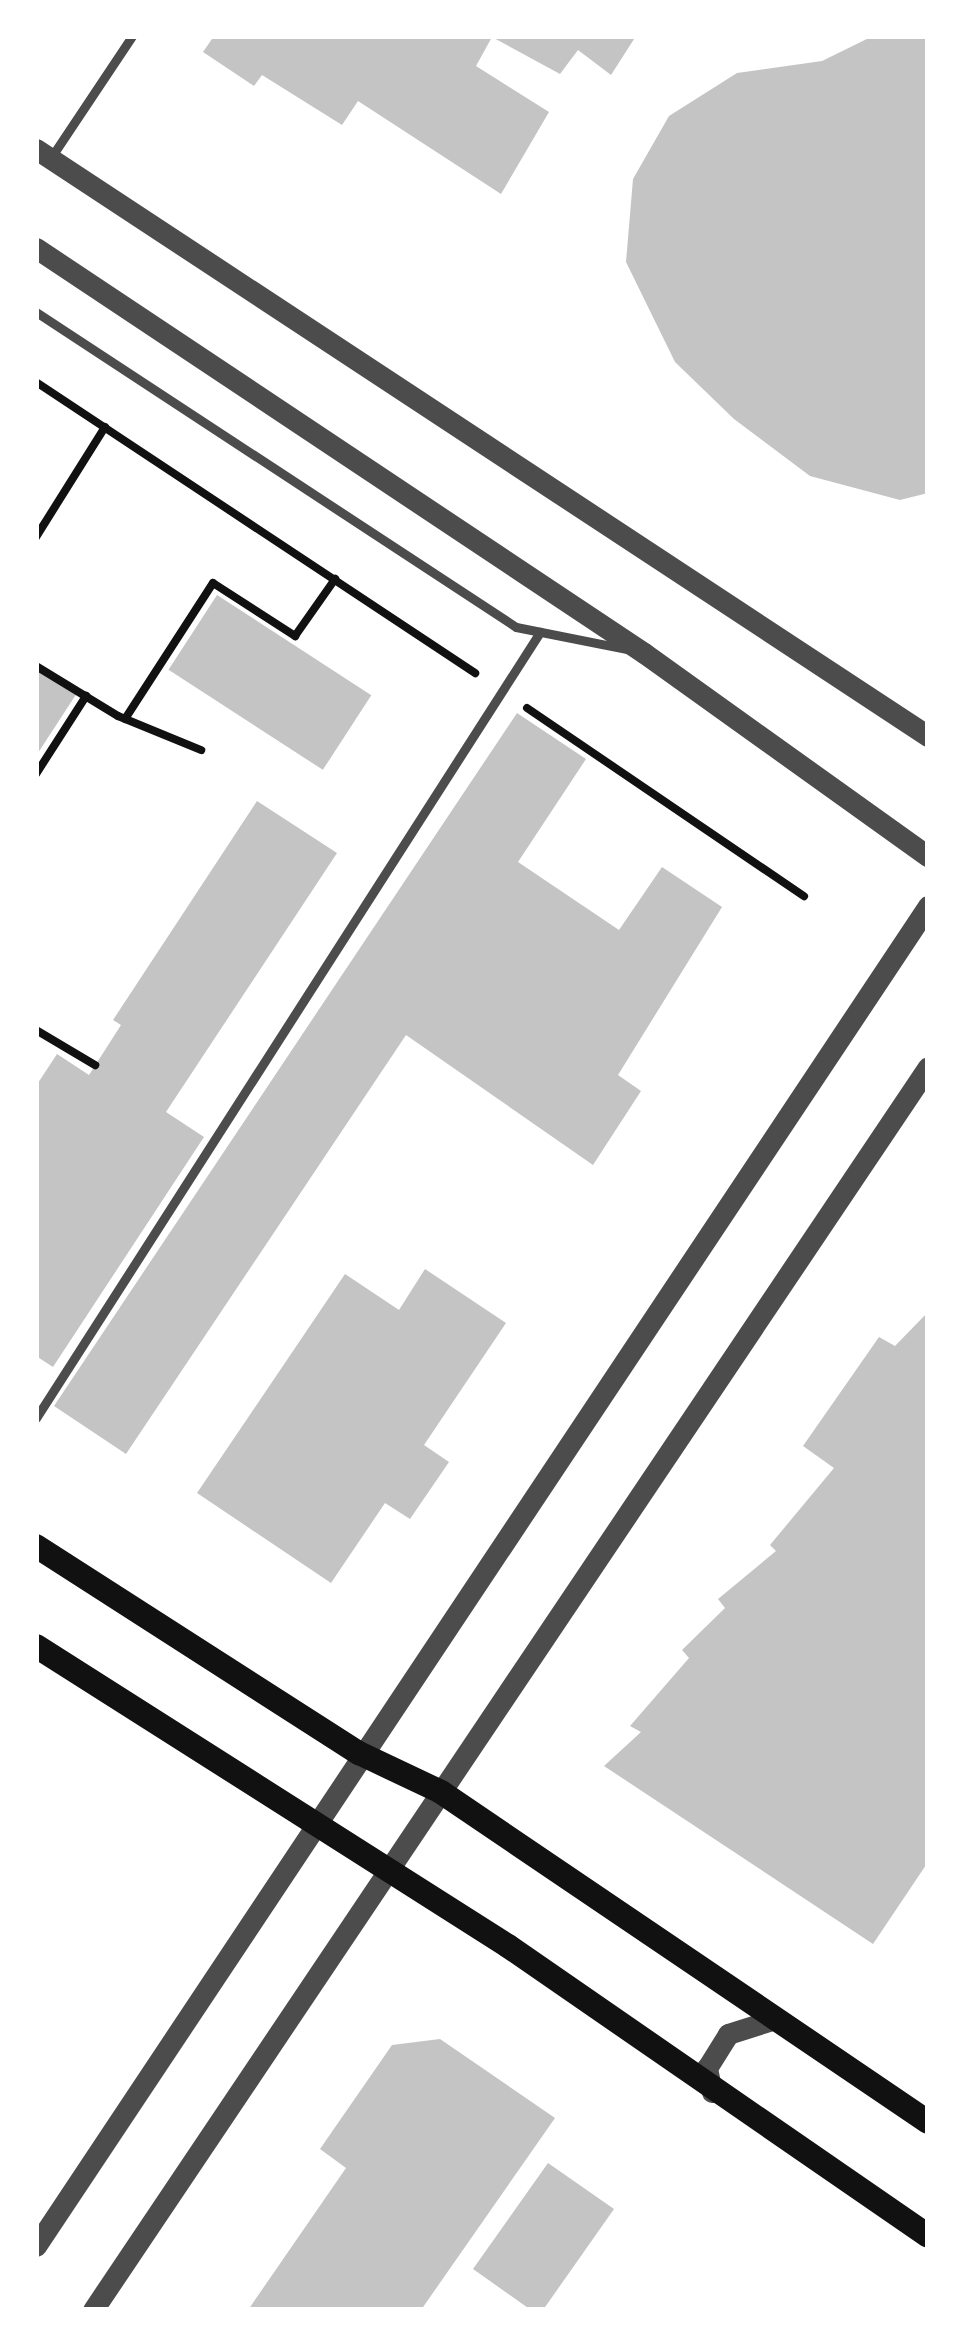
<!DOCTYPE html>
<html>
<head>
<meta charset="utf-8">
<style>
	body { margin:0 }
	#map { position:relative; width:964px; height:2346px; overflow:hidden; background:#fff; font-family:"Work Sans",sans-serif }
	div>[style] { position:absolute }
	.building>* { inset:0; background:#c4c4c4; transform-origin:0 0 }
	.path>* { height:8px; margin:-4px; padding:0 4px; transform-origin:4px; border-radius:4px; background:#111 }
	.service>* { height:9px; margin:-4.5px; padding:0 4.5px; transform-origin:4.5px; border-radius:4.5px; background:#4c4c4c }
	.tertiary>* { height:21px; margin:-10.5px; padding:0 10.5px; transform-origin:10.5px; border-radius:10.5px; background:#4c4c4c }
	.secondary>* { height:24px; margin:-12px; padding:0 12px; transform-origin:12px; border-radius:12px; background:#111 }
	span { translate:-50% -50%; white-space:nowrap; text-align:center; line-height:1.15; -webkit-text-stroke:12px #fff; paint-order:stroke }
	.frame { position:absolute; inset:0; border:39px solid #fff; pointer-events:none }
</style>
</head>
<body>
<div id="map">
	<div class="building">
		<div style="clip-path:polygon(214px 36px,636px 36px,611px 75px,578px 50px,560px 74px,492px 37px,476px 66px,549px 112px,501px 194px,358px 101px,342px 125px,262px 75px,254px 86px,203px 52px)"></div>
		<div style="clip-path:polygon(873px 36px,928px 36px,928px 493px,900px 500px,810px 476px,734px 419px,675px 362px,626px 262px,633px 179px,669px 116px,737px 73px,822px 61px)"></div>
		<div style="left:217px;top:595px;width:184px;height:89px;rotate:33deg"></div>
		<div style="clip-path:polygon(36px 667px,77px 693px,36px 756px)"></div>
		<div style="clip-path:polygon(517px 713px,586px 759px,518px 862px,619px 930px,662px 867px,722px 907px,618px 1075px,641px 1091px,593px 1165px,406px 1035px,126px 1454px,54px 1406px)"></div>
		<div style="clip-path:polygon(257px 801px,337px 853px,166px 1112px,204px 1137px,53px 1367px,36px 1356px,36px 1086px,57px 1054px,89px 1075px,121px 1025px,113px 1020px)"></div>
		<div style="clip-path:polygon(425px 1269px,506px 1323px,424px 1445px,449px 1462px,410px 1519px,385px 1503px,331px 1583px,197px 1493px,345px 1274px,399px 1310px)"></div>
		<div style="clip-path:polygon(928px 1312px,928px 1862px,873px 1944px,604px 1766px,641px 1732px,630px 1726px,689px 1658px,682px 1650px,725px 1608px,718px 1599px,776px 1551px,770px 1545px,834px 1468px,803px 1446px,879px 1337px,895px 1346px)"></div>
		<div style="clip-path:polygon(440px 2039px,555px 2118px,421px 2310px,248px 2310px,346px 2168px,320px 2149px,392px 2045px)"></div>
		<div style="clip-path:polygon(548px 2163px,614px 2209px,543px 2310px,531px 2310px,473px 2269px)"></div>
	</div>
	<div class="path">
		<div style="left:36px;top:382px;width:527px;rotate:33.54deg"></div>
		<div style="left:36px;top:537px;width:130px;rotate:-57.9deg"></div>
		<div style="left:36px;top:666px;width:96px;rotate:31.4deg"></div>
		<div style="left:118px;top:716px;width:90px;rotate:22.3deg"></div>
		<div style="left:527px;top:708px;width:335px;rotate:34.2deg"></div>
		<div style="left:125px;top:719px;width:162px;rotate:-57.1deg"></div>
		<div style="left:213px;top:583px;width:98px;rotate:32.9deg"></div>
		<div style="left:295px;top:636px;width:70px;rotate:-54.9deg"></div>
		<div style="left:36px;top:774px;width:93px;rotate:-57.3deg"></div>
		<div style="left:36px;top:1030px;width:69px;rotate:30.7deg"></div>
	</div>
	<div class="service">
		<div style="left:52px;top:156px;width:144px;rotate:-56.3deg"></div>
		<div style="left:36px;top:312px;width:574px;rotate:33.27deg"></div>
		<div style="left:516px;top:627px;width:112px;rotate:11.3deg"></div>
		<div style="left:36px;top:1418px;width:934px;rotate:-57.33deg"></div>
	</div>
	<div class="tertiary">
		<div style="left:36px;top:149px;width:1068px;rotate:33.35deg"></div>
		<div style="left:36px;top:248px;width:731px;rotate:33.67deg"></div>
		<div style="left:644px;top:653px;width:349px;rotate:35.6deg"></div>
		<div style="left:712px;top:2092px;width:25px;rotate:-102deg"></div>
		<div style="left:707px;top:2068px;width:40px;rotate:-58deg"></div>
		<div style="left:728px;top:2034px;width:46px;rotate:-17.7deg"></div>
		<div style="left:36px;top:2246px;width:1610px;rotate:-56.35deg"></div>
		<div style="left:93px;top:2310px;width:1497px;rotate:-56.11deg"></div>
	</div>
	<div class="secondary">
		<div style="left:36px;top:1546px;width:384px;rotate:32.7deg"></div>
		<div style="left:359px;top:1753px;width:91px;rotate:25.4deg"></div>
		<div style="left:441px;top:1792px;width:588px;rotate:34.12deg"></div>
		<div style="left:36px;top:1646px;width:559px;rotate:32.44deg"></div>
		<div style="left:508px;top:1946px;width:510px;rotate:34.62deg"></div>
	</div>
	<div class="frame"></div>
</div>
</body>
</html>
